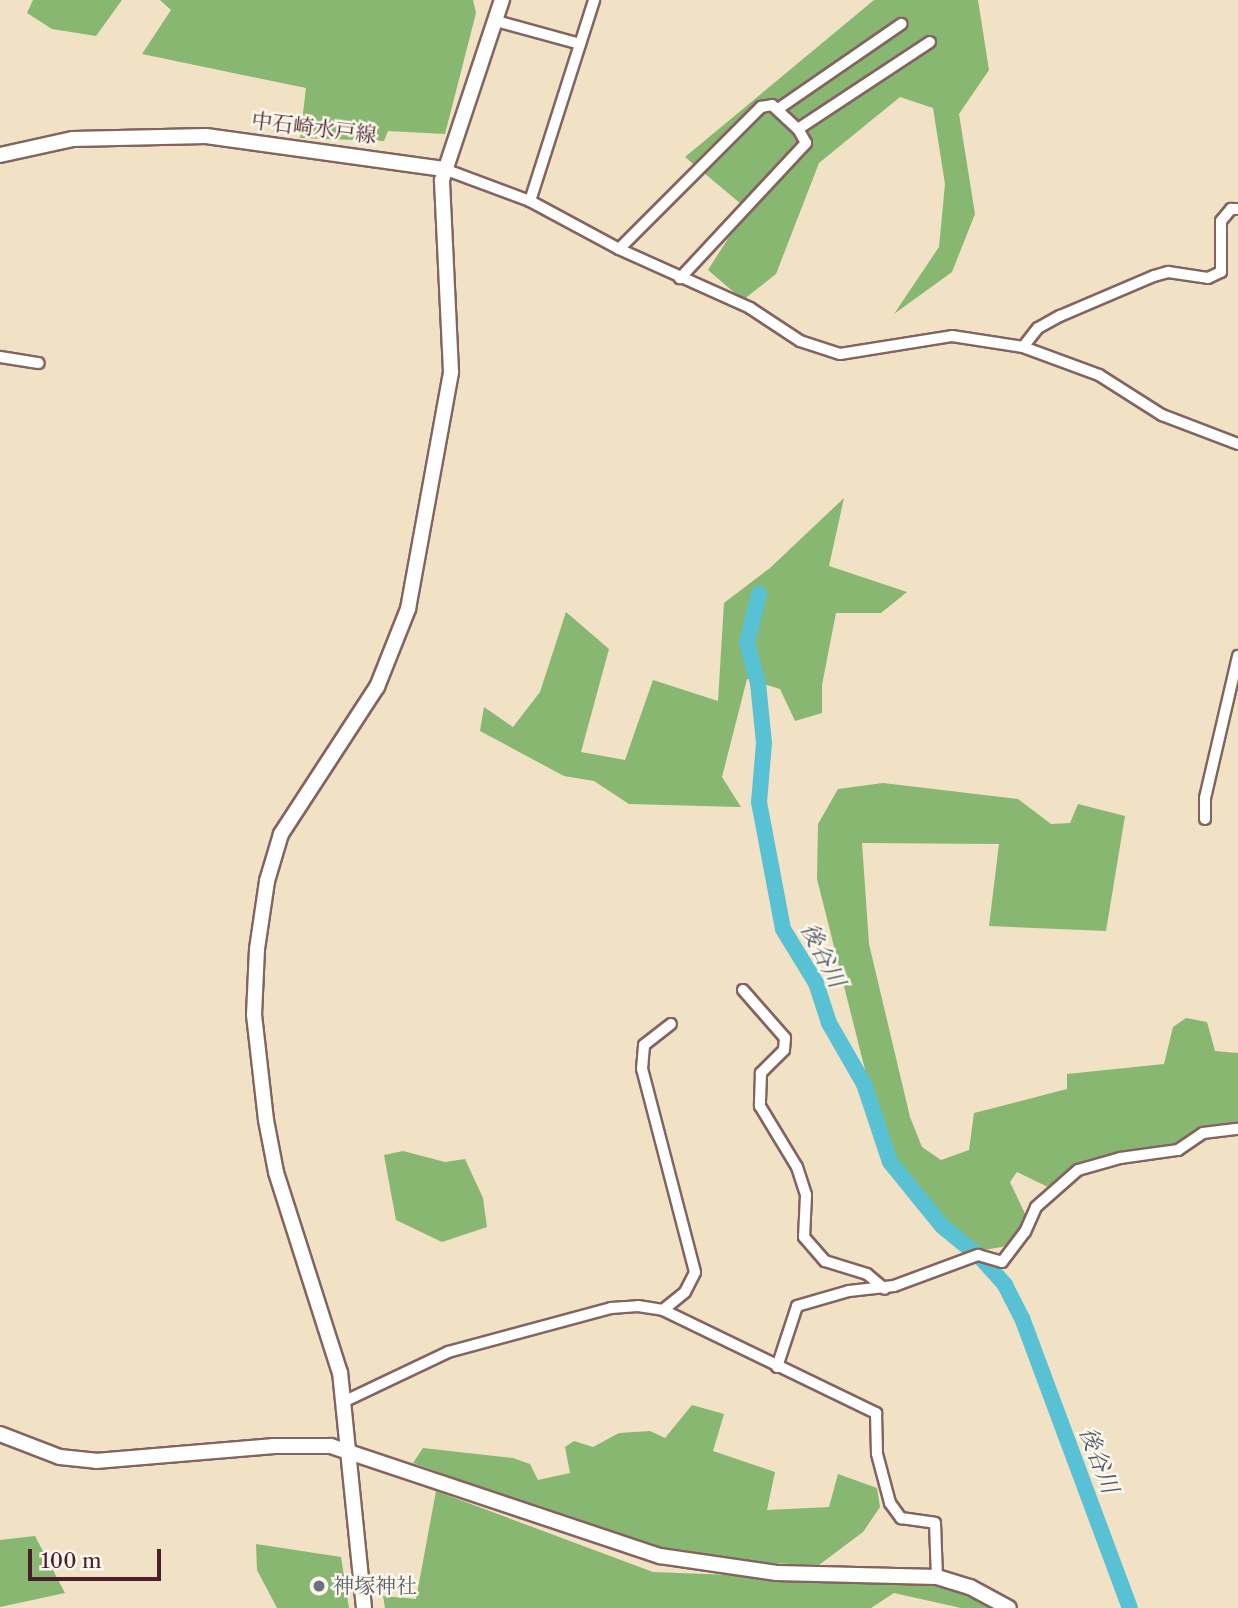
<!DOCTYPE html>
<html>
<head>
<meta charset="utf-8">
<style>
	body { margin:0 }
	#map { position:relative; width:1238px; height:1608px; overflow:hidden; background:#f1e2c5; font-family:"Libre Caslon Text","Noto Serif JP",serif }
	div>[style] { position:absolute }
	.forest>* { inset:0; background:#87b770 }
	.river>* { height:16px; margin:-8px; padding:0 8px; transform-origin:8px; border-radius:8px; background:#58c1d4 }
	.roads { filter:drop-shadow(2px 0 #846361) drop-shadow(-2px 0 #846361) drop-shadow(0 2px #846361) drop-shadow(0 -2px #846361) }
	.street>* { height:10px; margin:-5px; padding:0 5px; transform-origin:5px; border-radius:5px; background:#fff }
	.secondary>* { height:14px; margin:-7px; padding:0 7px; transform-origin:7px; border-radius:7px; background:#fff }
	.dots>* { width:19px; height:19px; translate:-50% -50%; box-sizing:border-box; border:4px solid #fbf7ec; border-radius:50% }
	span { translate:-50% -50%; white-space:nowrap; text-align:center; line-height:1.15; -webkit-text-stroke:5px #fbf7ec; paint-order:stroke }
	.street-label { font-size:21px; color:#4a1f2b }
	.worship-label { font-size:21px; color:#5b616d }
	.left { translate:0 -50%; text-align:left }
	.water-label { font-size:23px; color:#4f5866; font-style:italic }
	.scale { position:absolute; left:28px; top:1549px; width:133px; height:32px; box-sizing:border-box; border:4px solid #4a1f2b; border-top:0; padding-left:9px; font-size:21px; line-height:24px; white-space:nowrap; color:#4a1f2b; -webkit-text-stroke:5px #fbf7ec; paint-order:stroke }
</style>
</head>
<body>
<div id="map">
	<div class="forest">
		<div style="clip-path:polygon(33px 0,122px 0,96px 36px,52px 29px,27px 13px)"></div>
		<div style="clip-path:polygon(160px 0,473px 0,476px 13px,445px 134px,388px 131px,384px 141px,300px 138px,306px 88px,142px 54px,171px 10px)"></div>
		<div style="clip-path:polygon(874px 0,978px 0,989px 70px,959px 114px,975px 214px,952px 272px,894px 314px,939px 247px,945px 184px,933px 108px,900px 97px,819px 163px,776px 274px,743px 300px,708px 270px,747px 209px,685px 157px)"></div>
		<div style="clip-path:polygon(844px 498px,829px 566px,907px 592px,881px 613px,836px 613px,822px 685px,822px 713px,795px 721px,780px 689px,747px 679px,722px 777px,741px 807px,629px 804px,594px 781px,564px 776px,480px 731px,484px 707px,513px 727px,540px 692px,566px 612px,609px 649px,581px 752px,625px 760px,653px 680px,718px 701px,724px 603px,770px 568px)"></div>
		<div style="clip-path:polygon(883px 783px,1018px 799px,1051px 824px,1070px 823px,1078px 804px,1125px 816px,1106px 931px,989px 926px,999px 844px,862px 843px,869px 944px,910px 1117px,922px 1147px,941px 1160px,969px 1150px,974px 1113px,1067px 1089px,1067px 1074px,1164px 1064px,1173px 1027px,1186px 1018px,1207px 1022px,1215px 1051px,1238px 1053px,1238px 1124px,1202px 1129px,1177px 1145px,1119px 1152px,1050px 1188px,1017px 1172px,1010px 1182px,1027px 1218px,1016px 1239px,1002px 1247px,977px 1251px,955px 1235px,900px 1173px,884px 1145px,817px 879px,818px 824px,838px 789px)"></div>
		<div style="clip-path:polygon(403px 1151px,445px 1162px,465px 1159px,483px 1198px,487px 1227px,442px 1242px,396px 1220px,384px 1155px)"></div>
		<div style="clip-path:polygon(692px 1405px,724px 1414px,713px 1451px,775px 1472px,767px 1510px,829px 1507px,838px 1474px,877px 1488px,880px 1507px,863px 1532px,819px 1565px,765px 1563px,645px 1546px,413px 1463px,423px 1448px,513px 1458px,530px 1464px,538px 1480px,570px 1473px,565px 1447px,574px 1441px,593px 1447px,619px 1433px,650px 1431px,665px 1438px)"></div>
		<div style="clip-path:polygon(436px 1491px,653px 1572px,934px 1583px,973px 1594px,997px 1608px,961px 1608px,894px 1593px,871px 1608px,385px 1608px,383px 1596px,416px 1599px)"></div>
		<div style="clip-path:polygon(35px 1536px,65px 1593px,0 1607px,0 1540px)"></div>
		<div style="clip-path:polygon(256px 1544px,341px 1557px,349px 1608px,277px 1608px,257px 1570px)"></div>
	</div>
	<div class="river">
		<div style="left:759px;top:594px;width:50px;rotate:103.8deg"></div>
		<div style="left:747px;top:643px;width:41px;rotate:74.6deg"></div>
		<div style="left:758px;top:683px;width:60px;rotate:84.3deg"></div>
		<div style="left:764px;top:743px;width:59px;rotate:94.8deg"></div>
		<div style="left:759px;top:802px;width:129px;rotate:79.3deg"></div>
		<div style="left:783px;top:929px;width:63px;rotate:58.6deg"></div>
		<div style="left:816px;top:983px;width:42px;rotate:72deg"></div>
		<div style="left:829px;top:1023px;width:70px;rotate:60.2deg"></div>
		<div style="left:864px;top:1084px;width:82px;rotate:71.6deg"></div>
		<div style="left:890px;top:1162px;width:82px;rotate:50.9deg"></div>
		<div style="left:942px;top:1226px;width:43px;rotate:39.3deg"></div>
		<div style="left:981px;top:1258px;width:36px;rotate:48deg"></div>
		<div style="left:1005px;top:1285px;width:37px;rotate:63deg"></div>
		<div style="left:1022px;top:1318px;width:309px;rotate:69.6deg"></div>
	</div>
	<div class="roads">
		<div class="street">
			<div style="left:496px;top:21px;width:87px;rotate:15.3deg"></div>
			<div style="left:778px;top:109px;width:150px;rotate:-34.6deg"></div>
			<div style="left:798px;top:129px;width:158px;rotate:-33.4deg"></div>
			<div style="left:444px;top:169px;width:92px;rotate:20.4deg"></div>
			<div style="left:530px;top:201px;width:101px;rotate:28.3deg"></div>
			<div style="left:619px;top:249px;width:144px;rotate:24.2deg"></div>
			<div style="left:750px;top:308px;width:60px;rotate:33.4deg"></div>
			<div style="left:800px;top:341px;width:42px;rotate:18deg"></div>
			<div style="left:840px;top:354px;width:113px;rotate:-9.1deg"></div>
			<div style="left:952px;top:336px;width:72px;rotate:8.8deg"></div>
			<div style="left:1023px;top:347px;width:81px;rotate:20.2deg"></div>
			<div style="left:1099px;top:375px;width:75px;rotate:32.4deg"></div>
			<div style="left:1162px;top:415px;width:81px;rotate:20.9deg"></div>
			<div style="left:530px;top:201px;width:211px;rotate:-72.3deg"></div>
			<div style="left:619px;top:249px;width:201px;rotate:-45deg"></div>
			<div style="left:761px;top:107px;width:11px;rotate:-10deg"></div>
			<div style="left:772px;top:105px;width:35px;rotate:43deg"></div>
			<div style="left:798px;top:129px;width:16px;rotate:60deg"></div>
			<div style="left:806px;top:143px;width:185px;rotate:133deg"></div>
			<div style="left:1023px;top:347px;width:24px;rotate:-52deg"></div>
			<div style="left:1038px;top:328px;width:25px;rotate:-29deg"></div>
			<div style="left:1060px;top:316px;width:102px;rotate:-23.1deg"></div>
			<div style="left:1154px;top:276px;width:15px;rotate:-16deg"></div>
			<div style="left:1168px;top:272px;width:40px;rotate:8.5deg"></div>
			<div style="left:1208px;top:278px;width:14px;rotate:-25deg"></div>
			<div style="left:1221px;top:272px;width:51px;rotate:-90deg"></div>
			<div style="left:1221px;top:221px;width:16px;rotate:-50deg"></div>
			<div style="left:1231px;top:209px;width:7px"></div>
			<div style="left:0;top:357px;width:39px;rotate:9deg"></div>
			<div style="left:1205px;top:819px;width:21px;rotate:-90deg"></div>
			<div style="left:1205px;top:798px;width:146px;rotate:-76.9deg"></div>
			<div style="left:743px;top:990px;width:64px;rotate:48.8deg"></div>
			<div style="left:785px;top:1038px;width:12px;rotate:95deg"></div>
			<div style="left:784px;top:1050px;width:33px;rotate:135deg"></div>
			<div style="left:761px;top:1073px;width:33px;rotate:92deg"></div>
			<div style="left:760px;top:1106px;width:71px;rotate:58.8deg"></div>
			<div style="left:797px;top:1167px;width:29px;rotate:72deg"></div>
			<div style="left:806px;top:1195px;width:42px;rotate:92.7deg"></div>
			<div style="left:804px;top:1237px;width:32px;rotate:49deg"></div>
			<div style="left:825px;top:1261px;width:44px;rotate:17.2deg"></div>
			<div style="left:867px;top:1274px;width:23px;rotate:40deg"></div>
			<div style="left:663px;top:1310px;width:28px;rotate:-39deg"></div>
			<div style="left:685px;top:1292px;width:22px;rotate:-63deg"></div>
			<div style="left:695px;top:1272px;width:210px;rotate:-104.6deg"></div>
			<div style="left:642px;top:1069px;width:24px;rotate:-85deg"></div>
			<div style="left:644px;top:1045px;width:34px;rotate:-38deg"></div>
			<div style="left:777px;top:1367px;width:64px;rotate:-71.8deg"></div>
			<div style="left:797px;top:1306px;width:54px;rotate:-16.1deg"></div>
			<div style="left:849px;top:1291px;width:45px;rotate:-6.3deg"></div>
			<div style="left:894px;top:1286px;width:90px;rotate:-20.3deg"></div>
			<div style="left:978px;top:1255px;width:25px;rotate:16deg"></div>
			<div style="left:1002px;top:1262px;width:38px;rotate:-53deg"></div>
			<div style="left:1025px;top:1232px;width:27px;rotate:-66deg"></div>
			<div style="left:1036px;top:1207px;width:56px;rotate:-41.4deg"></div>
			<div style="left:1078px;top:1170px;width:44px;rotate:-15.9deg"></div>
			<div style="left:1120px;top:1158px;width:59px;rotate:-7.9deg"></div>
			<div style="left:1178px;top:1150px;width:30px;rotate:-34deg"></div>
			<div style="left:1203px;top:1133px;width:35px;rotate:-7deg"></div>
			<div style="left:345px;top:1401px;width:114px;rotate:-25.4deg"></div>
			<div style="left:448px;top:1352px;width:169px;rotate:-15.1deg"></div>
			<div style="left:611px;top:1308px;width:27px;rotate:-4deg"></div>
			<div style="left:638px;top:1306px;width:25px;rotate:9deg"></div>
			<div style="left:663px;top:1310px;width:237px;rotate:25.8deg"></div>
			<div style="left:876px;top:1413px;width:41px;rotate:88.6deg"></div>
			<div style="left:877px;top:1454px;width:51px;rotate:75.1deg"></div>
			<div style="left:890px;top:1503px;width:19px;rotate:54deg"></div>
			<div style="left:901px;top:1518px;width:34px;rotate:8deg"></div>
			<div style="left:935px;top:1523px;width:54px;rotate:87.9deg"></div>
		</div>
		<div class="secondary">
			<div style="left:0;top:155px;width:75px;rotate:-12.4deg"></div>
			<div style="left:73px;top:139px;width:133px;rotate:-1.3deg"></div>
			<div style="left:206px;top:136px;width:240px;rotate:7.9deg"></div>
			<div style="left:0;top:1434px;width:64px;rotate:21deg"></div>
			<div style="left:60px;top:1457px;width:36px;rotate:6deg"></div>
			<div style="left:96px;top:1461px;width:179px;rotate:-4.8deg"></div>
			<div style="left:274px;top:1446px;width:57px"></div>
			<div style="left:331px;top:1446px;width:347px;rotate:18.5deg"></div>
			<div style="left:660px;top:1556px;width:118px;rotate:8.3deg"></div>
			<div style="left:777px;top:1573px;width:160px;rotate:1.4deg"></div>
			<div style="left:937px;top:1577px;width:34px;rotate:17deg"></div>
			<div style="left:970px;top:1587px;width:44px;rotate:28.3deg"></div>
			<div style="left:364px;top:1608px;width:236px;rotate:-95.8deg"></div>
			<div style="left:340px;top:1373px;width:211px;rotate:-107.7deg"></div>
			<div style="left:276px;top:1172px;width:53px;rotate:-100.9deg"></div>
			<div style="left:266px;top:1120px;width:106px;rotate:-96.5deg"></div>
			<div style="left:254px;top:1015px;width:66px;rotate:-87.4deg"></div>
			<div style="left:257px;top:949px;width:69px;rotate:-81.6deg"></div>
			<div style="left:267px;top:881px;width:49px;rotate:-73.4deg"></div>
			<div style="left:281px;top:834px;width:176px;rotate:-56.9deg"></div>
			<div style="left:377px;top:687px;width:84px;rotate:-68.3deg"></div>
			<div style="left:408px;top:609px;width:241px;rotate:-79.7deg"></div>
			<div style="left:451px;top:372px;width:192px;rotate:-92.7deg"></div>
			<div style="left:442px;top:180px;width:190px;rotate:-71.6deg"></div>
		</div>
	</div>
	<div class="dots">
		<div style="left:319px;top:1586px;background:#6b7280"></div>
	</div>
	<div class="street-label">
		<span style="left:314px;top:128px;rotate:7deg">中石崎水戸線</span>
	</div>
	<div class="worship-label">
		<span class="left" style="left:333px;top:1586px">神塚神社</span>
	</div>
	<div class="water-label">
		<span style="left:823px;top:955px;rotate:63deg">後谷川</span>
		<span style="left:1099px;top:1460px;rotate:69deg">後谷川</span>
	</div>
	<div class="scale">100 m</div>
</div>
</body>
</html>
